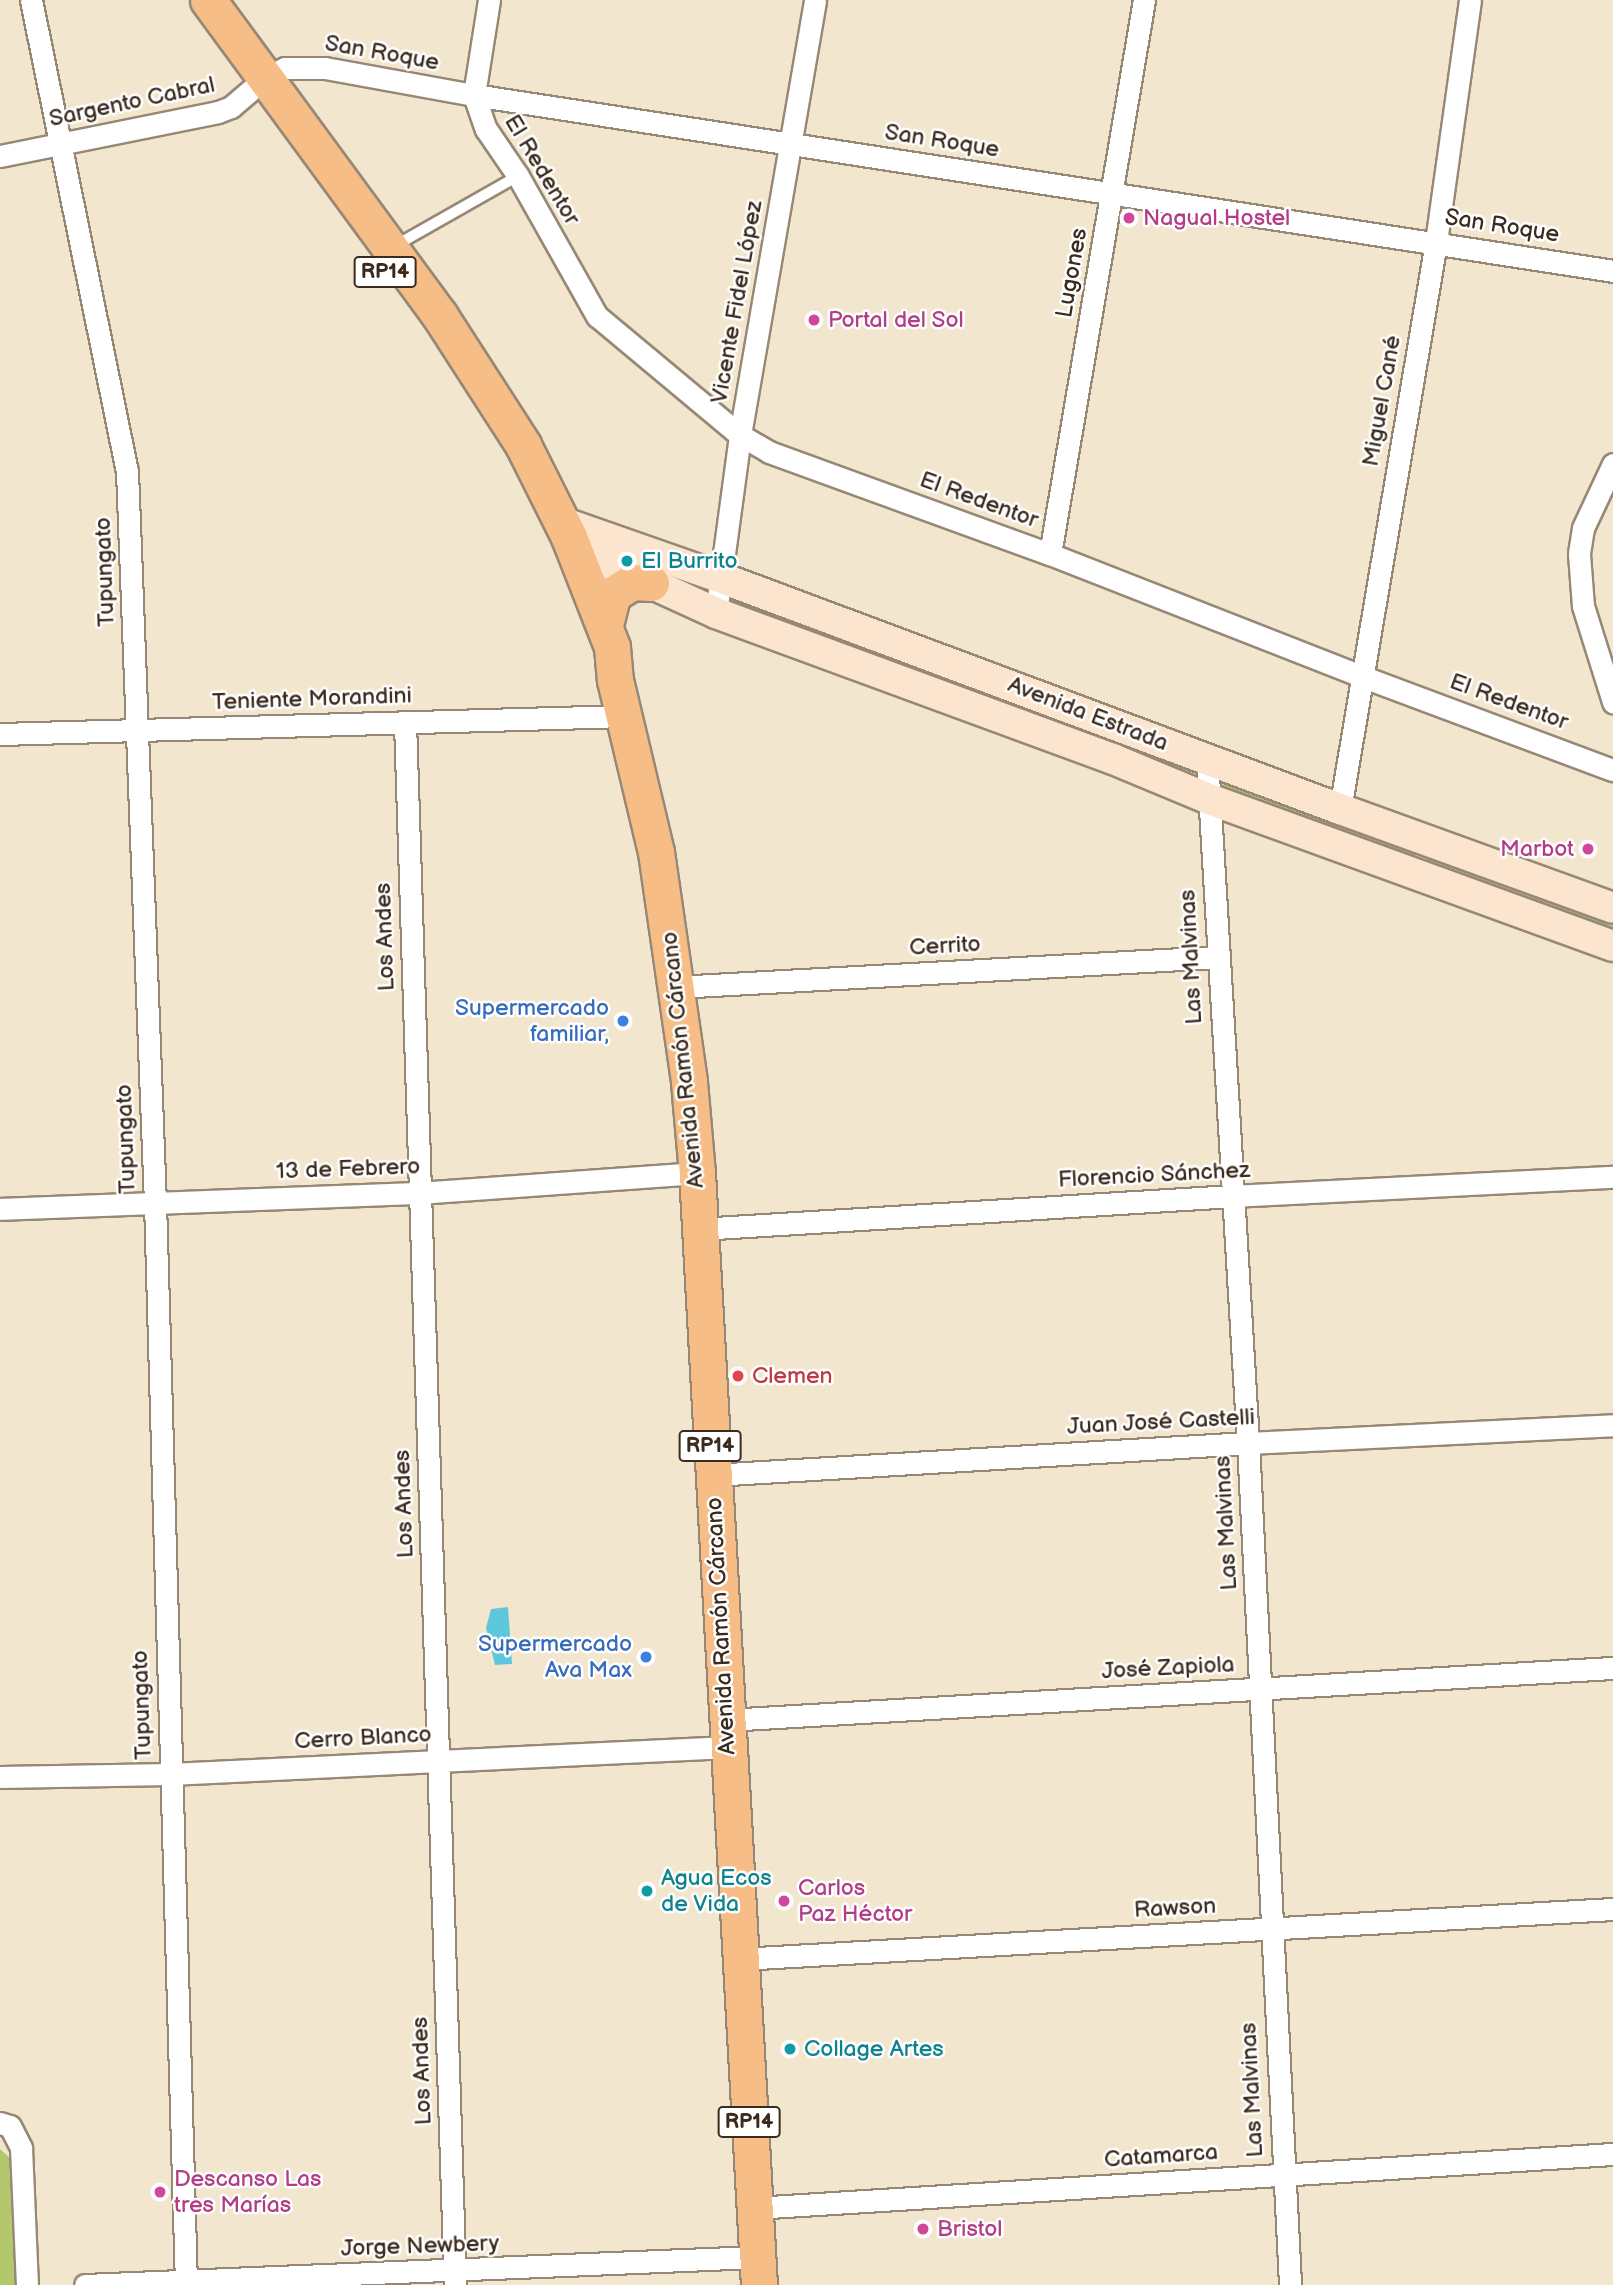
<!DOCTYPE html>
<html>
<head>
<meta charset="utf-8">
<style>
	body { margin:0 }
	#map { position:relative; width:1613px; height:2285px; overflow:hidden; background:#f3e6ce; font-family:"Balsamiq Sans",sans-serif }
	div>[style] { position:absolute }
	.green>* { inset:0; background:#b3c86c }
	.water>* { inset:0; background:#5fc7db }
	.roads { filter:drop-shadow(2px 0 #978876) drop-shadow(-2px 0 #978876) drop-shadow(0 2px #978876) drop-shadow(0 -2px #978876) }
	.lane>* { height:10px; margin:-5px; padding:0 5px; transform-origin:5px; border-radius:5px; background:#fff }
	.street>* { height:21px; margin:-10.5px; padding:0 10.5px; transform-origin:10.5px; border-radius:10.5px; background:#fff }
	.secondary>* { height:30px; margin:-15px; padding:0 15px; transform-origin:15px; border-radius:15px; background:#fbe5cf }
	.primary>* { height:35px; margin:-17.5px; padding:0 17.5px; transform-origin:17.5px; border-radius:17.5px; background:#f6be86 }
	.dots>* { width:19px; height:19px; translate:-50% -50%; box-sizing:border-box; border:4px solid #fff; border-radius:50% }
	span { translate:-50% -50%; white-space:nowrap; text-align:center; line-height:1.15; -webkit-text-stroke:5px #fff; paint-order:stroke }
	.shield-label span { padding:2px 5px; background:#fff; border:2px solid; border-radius:5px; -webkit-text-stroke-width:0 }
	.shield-label { font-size:21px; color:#3b2a1e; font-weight:700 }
	.street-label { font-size:23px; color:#3b2a1e }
	.hotel-label { font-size:23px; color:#b23c85 }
	.left { translate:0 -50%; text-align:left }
	.right { translate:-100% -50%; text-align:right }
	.culture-label { font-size:23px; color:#0d838f }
	.shop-label { font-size:23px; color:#366cbe }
	.health-label { font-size:23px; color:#be3a42 }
</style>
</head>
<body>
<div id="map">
	<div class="green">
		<div style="clip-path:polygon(743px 600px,1110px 735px,1104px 742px,736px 608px)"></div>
		<div style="clip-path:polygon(1230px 781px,1417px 851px,1416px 854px,1414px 858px,1221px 791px,1223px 784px)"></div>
		<div style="clip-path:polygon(1428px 855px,1613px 919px,1613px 938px,1426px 863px)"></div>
		<div style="clip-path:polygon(0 2149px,12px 2160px,18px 2285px,0 2285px)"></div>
	</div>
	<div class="water">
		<div style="clip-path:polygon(508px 1607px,512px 1664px,495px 1665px,486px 1628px,491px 1609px)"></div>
	</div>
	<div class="roads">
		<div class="lane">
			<div style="left:393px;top:247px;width:144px;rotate:-29.6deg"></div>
		</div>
		<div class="street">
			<div style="left:31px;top:0;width:481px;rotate:78.5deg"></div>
			<div style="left:127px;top:471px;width:732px;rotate:87.81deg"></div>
			<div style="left:155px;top:1202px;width:1083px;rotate:88.36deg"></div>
			<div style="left:489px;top:0;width:96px;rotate:99deg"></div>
			<div style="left:474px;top:95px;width:36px;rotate:71deg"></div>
			<div style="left:486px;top:129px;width:57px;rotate:55.8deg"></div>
			<div style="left:518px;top:176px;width:161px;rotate:60.6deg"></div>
			<div style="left:597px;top:316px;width:186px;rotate:39.8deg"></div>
			<div style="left:740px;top:435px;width:34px;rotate:30deg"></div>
			<div style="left:769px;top:452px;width:299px;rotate:20deg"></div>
			<div style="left:1050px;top:554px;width:334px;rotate:21.4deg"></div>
			<div style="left:1361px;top:676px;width:269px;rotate:20.5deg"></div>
			<div style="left:0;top:156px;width:222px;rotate:-11.4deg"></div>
			<div style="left:218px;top:112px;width:14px;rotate:-21deg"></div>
			<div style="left:231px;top:107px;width:45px;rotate:-40.5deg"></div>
			<div style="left:265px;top:78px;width:22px;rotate:-27deg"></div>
			<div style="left:285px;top:68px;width:40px"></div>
			<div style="left:325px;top:68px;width:151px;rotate:10.3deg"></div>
			<div style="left:474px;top:95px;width:1153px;rotate:8.78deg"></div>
			<div style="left:1613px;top:464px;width:71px;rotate:115.1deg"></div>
			<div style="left:1583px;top:528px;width:26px;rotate:99deg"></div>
			<div style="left:1579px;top:554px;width:52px;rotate:85.6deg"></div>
			<div style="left:1583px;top:606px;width:101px;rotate:72.6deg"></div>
			<div style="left:1050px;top:554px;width:562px;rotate:-80.37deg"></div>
			<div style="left:716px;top:613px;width:180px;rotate:-82.3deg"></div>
			<div style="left:740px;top:435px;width:441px;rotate:-80.2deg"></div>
			<div style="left:405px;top:722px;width:1564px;rotate:88.17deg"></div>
			<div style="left:0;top:734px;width:625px;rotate:-1.65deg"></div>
			<div style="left:1207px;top:759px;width:685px;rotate:86.57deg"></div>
			<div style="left:1248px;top:1443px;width:843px;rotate:87.14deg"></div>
			<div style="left:1340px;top:809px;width:575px;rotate:-80.39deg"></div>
			<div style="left:1436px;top:242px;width:244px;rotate:-82deg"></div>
			<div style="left:676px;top:987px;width:542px;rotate:-3.17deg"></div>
			<div style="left:0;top:1209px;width:418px;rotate:-2.2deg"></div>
			<div style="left:418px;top:1193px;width:280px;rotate:-4.1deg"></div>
			<div style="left:699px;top:1229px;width:534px;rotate:-3.54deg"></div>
			<div style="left:1232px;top:1196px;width:381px;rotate:-2.9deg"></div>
			<div style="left:712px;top:1475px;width:537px;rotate:-3.42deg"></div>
			<div style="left:1248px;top:1443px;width:365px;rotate:-2.8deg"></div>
			<div style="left:726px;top:1720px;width:889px;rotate:-3.36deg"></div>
			<div style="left:0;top:1777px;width:170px;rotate:-1deg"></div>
			<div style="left:170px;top:1774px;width:559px;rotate:-2.77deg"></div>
			<div style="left:740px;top:1959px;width:874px;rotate:-3.28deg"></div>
			<div style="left:0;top:2123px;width:10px;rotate:17deg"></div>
			<div style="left:10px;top:2126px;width:25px;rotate:63deg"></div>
			<div style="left:21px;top:2148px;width:137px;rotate:87.5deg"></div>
			<div style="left:754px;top:2208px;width:861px;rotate:-3.6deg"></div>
			<div style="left:85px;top:2285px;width:673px;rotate:-2.39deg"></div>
		</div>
		<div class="secondary">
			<div style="left:562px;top:522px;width:166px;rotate:19.3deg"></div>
			<div style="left:719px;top:577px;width:663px;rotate:20.49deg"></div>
			<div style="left:1340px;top:809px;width:290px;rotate:19.9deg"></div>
			<div style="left:574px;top:548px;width:156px;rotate:24.6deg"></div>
			<div style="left:716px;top:613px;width:423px;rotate:20.2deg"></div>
			<div style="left:1113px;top:759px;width:104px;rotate:22.6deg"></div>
			<div style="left:1209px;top:799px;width:430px;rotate:20deg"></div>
		</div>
		<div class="primary">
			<div style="left:208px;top:0;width:392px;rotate:53.7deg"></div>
			<div style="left:440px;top:316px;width:153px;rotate:57.2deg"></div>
			<div style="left:523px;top:445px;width:103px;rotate:63.4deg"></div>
			<div style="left:569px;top:537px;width:118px;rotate:68.6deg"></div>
			<div style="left:612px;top:647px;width:33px;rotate:85deg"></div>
			<div style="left:615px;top:680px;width:177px;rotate:76.6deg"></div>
			<div style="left:656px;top:852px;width:232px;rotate:81.8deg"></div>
			<div style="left:689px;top:1082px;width:91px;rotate:85deg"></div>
			<div style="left:697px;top:1173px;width:1114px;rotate:86.81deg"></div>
			<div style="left:605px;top:625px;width:32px;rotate:-76deg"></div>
			<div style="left:613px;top:594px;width:22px;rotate:-32deg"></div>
			<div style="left:632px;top:582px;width:19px;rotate:3deg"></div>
		</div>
	</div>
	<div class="dots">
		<div style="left:1129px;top:218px;background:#d1479c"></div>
		<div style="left:814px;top:320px;background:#d1479c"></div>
		<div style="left:627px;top:561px;background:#0f9aa8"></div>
		<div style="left:1588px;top:849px;background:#d1479c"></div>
		<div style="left:623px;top:1021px;background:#3f7fe0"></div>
		<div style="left:738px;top:1376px;background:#e0444e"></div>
		<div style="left:646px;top:1657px;background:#3f7fe0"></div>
		<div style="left:647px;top:1891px;background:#0f9aa8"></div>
		<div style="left:784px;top:1901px;background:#d1479c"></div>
		<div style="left:790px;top:2049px;background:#0f9aa8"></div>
		<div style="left:160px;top:2192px;background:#d1479c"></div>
		<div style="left:923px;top:2229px;background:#d1479c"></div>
	</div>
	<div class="shield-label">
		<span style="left:385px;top:272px">RP14</span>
		<span style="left:710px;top:1446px">RP14</span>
		<span style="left:749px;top:2122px">RP14</span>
	</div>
	<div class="street-label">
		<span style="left:382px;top:53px;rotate:10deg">San Roque</span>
		<span style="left:132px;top:102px;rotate:-12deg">Sargento Cabral</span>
		<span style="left:942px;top:141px;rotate:9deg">San Roque</span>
		<span style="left:542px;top:170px;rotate:59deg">El Redentor</span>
		<span style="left:1502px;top:226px;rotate:9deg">San Roque</span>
		<span style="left:1072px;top:273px;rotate:-80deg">Lugones</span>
		<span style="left:737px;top:302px;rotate:-80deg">Vicente Fidel López</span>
		<span style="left:1382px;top:401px;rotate:-80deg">Miguel Cané</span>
		<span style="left:979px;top:500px;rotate:20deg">El Redentor</span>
		<span style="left:105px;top:572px;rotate:-92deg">Tupungato</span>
		<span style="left:312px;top:699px;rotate:-2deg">Teniente Morandini</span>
		<span style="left:1509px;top:702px;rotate:20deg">El Redentor</span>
		<span style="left:1088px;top:714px;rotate:21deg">Avenida Estrada</span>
		<span style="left:385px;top:937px;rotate:-92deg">Los Andes</span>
		<span style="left:945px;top:946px;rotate:-3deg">Cerrito</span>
		<span style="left:1191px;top:957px;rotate:-93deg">Las Malvinas</span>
		<span style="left:683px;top:1060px;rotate:-96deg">Avenida Ramón Cárcano</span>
		<span style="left:126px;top:1139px;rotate:-92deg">Tupungato</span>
		<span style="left:348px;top:1169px;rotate:-2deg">13 de Febrero</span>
		<span style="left:1154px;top:1175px;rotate:-3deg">Florencio Sánchez</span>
		<span style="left:1161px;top:1422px;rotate:-3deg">Juan José Castelli</span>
		<span style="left:404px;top:1504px;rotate:-92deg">Los Andes</span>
		<span style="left:1226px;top:1523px;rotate:-93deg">Las Malvinas</span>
		<span style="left:721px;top:1626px;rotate:-93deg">Avenida Ramón Cárcano</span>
		<span style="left:1168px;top:1668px;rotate:-3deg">José Zapiola</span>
		<span style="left:142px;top:1705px;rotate:-92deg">Tupungato</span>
		<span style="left:363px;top:1738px;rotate:-3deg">Cerro Blanco</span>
		<span style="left:1175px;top:1908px;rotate:-3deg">Rawson</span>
		<span style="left:422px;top:2071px;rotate:-92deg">Los Andes</span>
		<span style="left:1252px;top:2090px;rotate:-93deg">Las Malvinas</span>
		<span style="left:1161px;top:2156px;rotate:-4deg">Catamarca</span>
		<span style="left:420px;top:2246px;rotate:-2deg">Jorge Newbery</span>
	</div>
	<div class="hotel-label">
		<span class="left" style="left:1143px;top:218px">Nagual Hostel</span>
		<span class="left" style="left:828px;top:320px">Portal del Sol</span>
		<span class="right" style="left:1574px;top:849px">Marbot</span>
		<span class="left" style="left:798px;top:1901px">Carlos<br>Paz Héctor</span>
		<span class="left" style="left:174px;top:2192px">Descanso Las<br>tres Marías</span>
		<span class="left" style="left:937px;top:2229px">Bristol</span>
	</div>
	<div class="culture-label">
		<span class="left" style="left:641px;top:561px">El Burrito</span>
		<span class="left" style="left:661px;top:1891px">Agua Ecos<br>de Vida</span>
		<span class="left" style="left:804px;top:2049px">Collage Artes</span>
	</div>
	<div class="shop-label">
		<span class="right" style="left:609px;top:1021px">Supermercado<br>familiar,</span>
		<span class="right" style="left:632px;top:1657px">Supermercado<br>Ava Max</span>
	</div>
	<div class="health-label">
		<span class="left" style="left:752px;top:1376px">Clemen</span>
	</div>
</div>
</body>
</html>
